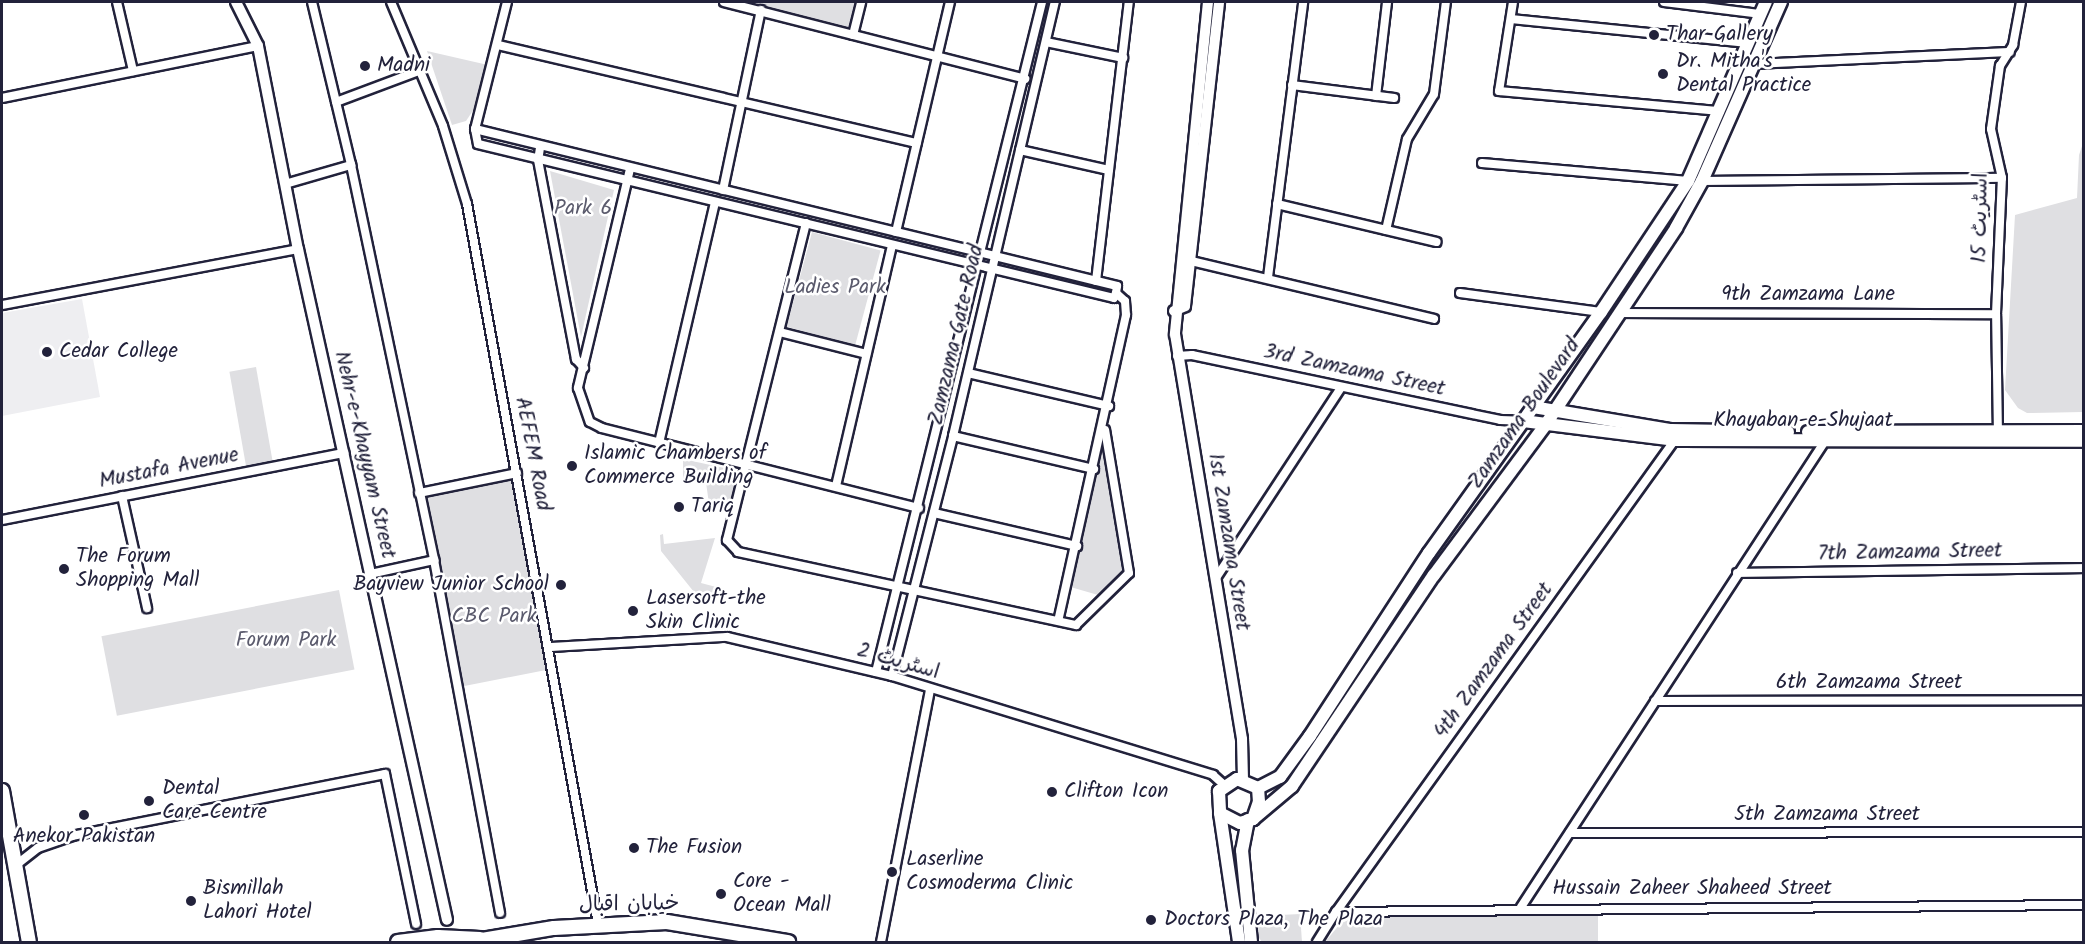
<!DOCTYPE html>
<html>
<head>
<meta charset="utf-8">
<style>
	body { margin:0 }
	#map { position:relative; width:2085px; height:944px; overflow:hidden; background:#fff; font-family:Kalam,"Playpen Sans Arabic",sans-serif }
	div>[style] { position:absolute }
	.built>* { inset:0; background:#eeeef1 }
	.green>* { inset:0; background:#dfdfe2; transform-origin:0 0 }
	.roads { filter:drop-shadow(2px 0 #22223b) drop-shadow(-2px 0 #22223b) drop-shadow(0 2px #22223b) drop-shadow(0 -2px #22223b) }
	.minor>* { height:8px; margin:-4px; padding:0 4px; transform-origin:4px; border-radius:4px; background:#fff }
	.tertiary>* { height:10px; margin:-5px; padding:0 5px; transform-origin:5px; border-radius:5px; background:#fff }
	.secondary>* { height:12px; margin:-6px; padding:0 6px; transform-origin:6px; border-radius:6px; background:#fff }
	.primary>* { height:14px; margin:-7px; padding:0 7px; transform-origin:7px; border-radius:7px; background:#fff }
	.dots>* { width:16px; height:16px; translate:-50% -50%; box-sizing:border-box; border:3px solid #fff; border-radius:50% }
	span { translate:-50% -50%; white-space:nowrap; text-align:center; line-height:1.15; -webkit-text-stroke:5px #fff; paint-order:stroke }
	.poi-label { font-size:21px; color:#22223b }
	.left { translate:0 -50%; text-align:left }
	.right { translate:-100% -50%; text-align:right }
	.park-label { font-size:21px; color:#5b5b6d }
	.street-label { font-size:21px; color:#22223b }
	.frame { position:absolute; inset:0; border:3px solid #22223b; pointer-events:none }
</style>
</head>
<body>
<div id="map">
	<div class="built">
		<div style="clip-path:polygon(82px 299px,100px 397px,2px 416px,2px 313px)"></div>
	</div>
	<div class="green">
		<div style="clip-path:polygon(717px 2px,861px 2px,853px 35px)"></div>
		<div style="clip-path:polygon(427px 51px,488px 65px,480px 100px,466px 121px,452px 125px)"></div>
		<div style="clip-path:polygon(2083px 143px,2083px 412px,2027px 413px,2018px 408px,2005px 390px,2015px 215px,2077px 198px,2079px 155px)"></div>
		<div style="clip-path:polygon(550px 171px,614px 190px,581px 337px)"></div>
		<div style="left:812px;top:232px;width:71px;height:98px;rotate:15deg"></div>
		<div style="left:256px;top:367px;width:102px;height:27px;rotate:80deg"></div>
		<div style="clip-path:polygon(1104px 425px,1129px 573px,1105px 597px,1067px 586px)"></div>
		<div style="clip-path:polygon(683px 459px,738px 471px,732px 502px,709px 504px,705px 475px,683px 478px)"></div>
		<div style="left:517px;top:473px;width:199px;height:100px;rotate:79deg"></div>
		<div style="clip-path:polygon(663px 534px,664px 544px,715px 538px,701px 583px,716px 587px,716px 599px,692px 595px,694px 592px,661px 551px,660px 535px)"></div>
		<div style="left:339px;top:590px;width:81px;height:242px;rotate:79deg"></div>
		<div style="clip-path:polygon(1598px 913px,1598px 942px,1325px 942px,1340px 924px,1357px 915px)"></div>
		<div style="clip-path:polygon(1300px 914px,1302px 942px,1262px 942px,1259px 938px,1257px 916px)"></div>
	</div>
	<div class="roads">
		<div class="minor">
			<div style="left:117px;top:2px;width:71px;rotate:76.9deg"></div>
			<div style="left:312px;top:2px;width:168px;rotate:76.5deg"></div>
			<div style="left:351px;top:165px;width:404px;rotate:78.1deg"></div>
			<div style="left:434px;top:560px;width:359px;rotate:79.4deg"></div>
			<div style="left:391px;top:2px;width:134px;rotate:67.2deg"></div>
			<div style="left:443px;top:126px;width:82px;rotate:72.9deg"></div>
			<div style="left:467px;top:204px;width:732px;rotate:79.69deg"></div>
			<div style="left:507px;top:2px;width:131px;rotate:104.1deg"></div>
			<div style="left:475px;top:129px;width:15px;rotate:79deg"></div>
			<div style="left:478px;top:144px;width:654px;rotate:13.61deg"></div>
			<div style="left:1114px;top:298px;width:5px;rotate:-68deg"></div>
			<div style="left:724px;top:2px;width:311px;rotate:14.3deg"></div>
			<div style="left:1513px;top:2px;width:90px;rotate:98.9deg"></div>
			<div style="left:1499px;top:91px;width:222px;rotate:5.2deg"></div>
			<div style="left:1664px;top:2px;width:98px;rotate:7.1deg"></div>
			<div style="left:1511px;top:19px;width:238px;rotate:5.8deg"></div>
			<div style="left:853px;top:35px;width:34px;rotate:-76deg"></div>
			<div style="left:1046px;top:42px;width:79px;rotate:11.7deg"></div>
			<div style="left:498px;top:45px;width:430px;rotate:13.2deg"></div>
			<div style="left:1753px;top:64px;width:257px;rotate:-2.7deg"></div>
			<div style="left:1292px;top:85px;width:103px;rotate:7.3deg"></div>
			<div style="left:1376px;top:96px;width:95px;rotate:-83.3deg"></div>
			<div style="left:2px;top:98px;width:261px;rotate:-11.5deg"></div>
			<div style="left:336px;top:102px;width:89px;rotate:-20.5deg"></div>
			<div style="left:475px;top:129px;width:661px;rotate:13.74deg"></div>
			<div style="left:1117px;top:286px;width:7px;rotate:98deg"></div>
			<div style="left:1116px;top:293px;width:12px;rotate:42deg"></div>
			<div style="left:1125px;top:301px;width:14px;rotate:86deg"></div>
			<div style="left:1126px;top:315px;width:313px;rotate:102.5deg"></div>
			<div style="left:540px;top:148px;width:12px;rotate:99deg"></div>
			<div style="left:538px;top:160px;width:203px;rotate:79.2deg"></div>
			<div style="left:576px;top:359px;width:12px;rotate:48deg"></div>
			<div style="left:1020px;top:150px;width:91px;rotate:12.7deg"></div>
			<div style="left:1482px;top:163px;width:207px;rotate:5deg"></div>
			<div style="left:630px;top:169px;width:225px;rotate:103.4deg"></div>
			<div style="left:578px;top:388px;width:36px;rotate:71deg"></div>
			<div style="left:590px;top:422px;width:13px;rotate:27deg"></div>
			<div style="left:602px;top:428px;width:327px;rotate:14.2deg"></div>
			<div style="left:1702px;top:181px;width:300px;rotate:-0.6deg"></div>
			<div style="left:285px;top:184px;width:69px;rotate:-16.1deg"></div>
			<div style="left:723px;top:190px;width:184px;rotate:-78.1deg"></div>
			<div style="left:1277px;top:204px;width:164px;rotate:13.4deg"></div>
			<div style="left:806px;top:223px;width:327px;rotate:104deg"></div>
			<div style="left:727px;top:540px;width:16px;rotate:47deg"></div>
			<div style="left:738px;top:552px;width:346px;rotate:12.2deg"></div>
			<div style="left:1076px;top:625px;width:74px;rotate:-44.5deg"></div>
			<div style="left:1129px;top:573px;width:145px;rotate:-99.5deg"></div>
			<div style="left:1386px;top:230px;width:93px;rotate:-77deg"></div>
			<div style="left:1407px;top:139px;width:52px;rotate:-59deg"></div>
			<div style="left:1434px;top:94px;width:93px;rotate:-82.6deg"></div>
			<div style="left:896px;top:232px;width:236px;rotate:-76.8deg"></div>
			<div style="left:1187px;top:260px;width:254px;rotate:13.4deg"></div>
			<div style="left:1268px;top:277px;width:277px;rotate:-82.7deg"></div>
			<div style="left:1096px;top:281px;width:281px;rotate:-83.3deg"></div>
			<div style="left:1460px;top:293px;width:142px;rotate:7.7deg"></div>
			<div style="left:2px;top:305px;width:301px;rotate:-10.7deg"></div>
			<div style="left:1619px;top:313px;width:377px;rotate:0.2deg"></div>
			<div style="left:780px;top:332px;width:89px;rotate:14.3deg"></div>
			<div style="left:1177px;top:356px;width:15px;rotate:-4deg"></div>
			<div style="left:1192px;top:355px;width:315px;rotate:11.9deg"></div>
			<div style="left:1500px;top:420px;width:23px;rotate:2deg"></div>
			<div style="left:968px;top:373px;width:145px;rotate:13.2deg"></div>
			<div style="left:1998px;top:435px;width:121px;rotate:-90.9deg"></div>
			<div style="left:1996px;top:314px;width:136px;rotate:-87.5deg"></div>
			<div style="left:2002px;top:178px;width:50px;rotate:-102.7deg"></div>
			<div style="left:1991px;top:129px;width:64px;rotate:-81.9deg"></div>
			<div style="left:2000px;top:66px;width:25px;rotate:-58deg"></div>
			<div style="left:2013px;top:45px;width:44px;rotate:-79.5deg"></div>
			<div style="left:953px;top:436px;width:145px;rotate:13.2deg"></div>
			<div style="left:659px;top:443px;width:247px;rotate:-76.9deg"></div>
			<div style="left:836px;top:486px;width:247px;rotate:-76.9deg"></div>
			<div style="left:419px;top:493px;width:100px;rotate:-11.5deg"></div>
			<div style="left:122px;top:496px;width:115px;rotate:77.4deg"></div>
			<div style="left:934px;top:513px;width:147px;rotate:13deg"></div>
			<div style="left:2px;top:520px;width:349px;rotate:-11.1deg"></div>
			<div style="left:1737px;top:573px;width:347px;rotate:-0.8deg"></div>
			<div style="left:370px;top:574px;width:66px;rotate:-12.3deg"></div>
			<div style="left:1216px;top:578px;width:227px;rotate:-56.7deg"></div>
			<div style="left:551px;top:647px;width:176px;rotate:-3.3deg"></div>
			<div style="left:727px;top:637px;width:170px;rotate:13.3deg"></div>
			<div style="left:892px;top:676px;width:336px;rotate:17.1deg"></div>
			<div style="left:1213px;top:775px;width:15px;rotate:42deg"></div>
			<div style="left:876px;top:672px;width:690px;rotate:-76.08deg"></div>
			<div style="left:892px;top:676px;width:248px;rotate:-75.7deg"></div>
			<div style="left:953px;top:436px;width:446px;rotate:-76.8deg"></div>
			<div style="left:1655px;top:701px;width:429px;rotate:-0.1deg"></div>
			<div style="left:1570px;top:833px;width:514px;rotate:-0.11deg"></div>
			<div style="left:16px;top:865px;width:28px;rotate:-38deg"></div>
			<div style="left:38px;top:848px;width:36px;rotate:-19deg"></div>
			<div style="left:72px;top:836px;width:319px;rotate:-11.2deg"></div>
			<div style="left:385px;top:774px;width:153px;rotate:78.3deg"></div>
			<div style="left:1521px;top:907px;width:560px;rotate:-56.88deg"></div>
			<div style="left:1336px;top:912px;width:585px;rotate:-54.33deg"></div>
			<div style="left:881px;top:942px;width:257px;rotate:-79deg"></div>
			<div style="left:1317px;top:942px;width:36px;rotate:-58deg"></div>
			<div style="left:1336px;top:912px;width:748px;rotate:-0.54deg"></div>
		</div>
		<div class="tertiary">
			<div style="left:236px;top:2px;width:49px;rotate:63.4deg"></div>
			<div style="left:258px;top:46px;width:207px;rotate:78.9deg"></div>
			<div style="left:298px;top:249px;width:687px;rotate:77.48deg"></div>
			<div style="left:1208px;top:2px;width:334px;rotate:95.7deg"></div>
			<div style="left:1175px;top:334px;width:411px;rotate:80.6deg"></div>
			<div style="left:1242px;top:739px;width:41px;rotate:88.6deg"></div>
			<div style="left:1174px;top:311px;width:12px;rotate:-24deg"></div>
			<div style="left:1185px;top:306px;width:306px;rotate:-83.6deg"></div>
		</div>
		<div class="secondary">
			<div style="left:1533px;top:407px;width:140px;rotate:9.5deg"></div>
			<div style="left:1671px;top:430px;width:117px;rotate:1deg"></div>
			<div style="left:1523px;top:421px;width:154px;rotate:7.1deg"></div>
			<div style="left:1676px;top:440px;width:408px;rotate:0.1deg"></div>
			<div style="left:1808px;top:432px;width:276px;rotate:-0.2deg"></div>
			<div style="left:1258px;top:788px;width:25px;rotate:-27deg"></div>
			<div style="left:1280px;top:777px;width:51px;rotate:-53.8deg"></div>
			<div style="left:1310px;top:736px;width:218px;rotate:-57deg"></div>
			<div style="left:1429px;top:553px;width:296px;rotate:-54.5deg"></div>
			<div style="left:1601px;top:312px;width:157px;rotate:-56.4deg"></div>
			<div style="left:1688px;top:181px;width:195px;rotate:-66.5deg"></div>
			<div style="left:1220px;top:813px;width:130px;rotate:81.6deg"></div>
			<div style="left:1253px;top:819px;width:18px;rotate:-71deg"></div>
			<div style="left:1259px;top:802px;width:14px;rotate:-94deg"></div>
			<div style="left:1258px;top:788px;width:23px;rotate:-157deg"></div>
			<div style="left:1237px;top:779px;width:22px;rotate:146deg"></div>
			<div style="left:1219px;top:791px;width:22px;rotate:87deg"></div>
			<div style="left:1220px;top:813px;width:22px;rotate:27deg"></div>
			<div style="left:1240px;top:823px;width:14px;rotate:-17deg"></div>
			<div style="left:1253px;top:819px;width:51px;rotate:-40.2deg"></div>
			<div style="left:1292px;top:786px;width:254px;rotate:-56.1deg"></div>
			<div style="left:1434px;top:575px;width:188px;rotate:-53.4deg"></div>
			<div style="left:1546px;top:424px;width:235px;rotate:-56.4deg"></div>
			<div style="left:1676px;top:228px;width:54px;rotate:-61deg"></div>
			<div style="left:1702px;top:181px;width:196px;rotate:-66.2deg"></div>
			<div style="left:1248px;top:820px;width:31px;rotate:101deg"></div>
			<div style="left:1242px;top:850px;width:92px;rotate:84.4deg"></div>
		</div>
		<div class="primary">
			<div style="left:2px;top:791px;width:153px;rotate:79.9deg"></div>
			<div style="left:398px;top:942px;width:40px;rotate:-7.1deg"></div>
			<div style="left:438px;top:937px;width:42px;rotate:2.7deg"></div>
			<div style="left:470px;top:942px;width:85px;rotate:-9.5deg"></div>
			<div style="left:554px;top:928px;width:113px;rotate:-3deg"></div>
			<div style="left:667px;top:922px;width:123px;rotate:9.4deg"></div>
		</div>
	</div>
	<div class="dots">
		<div style="left:1654px;top:35px;background:#22223b"></div>
		<div style="left:365px;top:66px;background:#22223b"></div>
		<div style="left:1663px;top:74px;background:#22223b"></div>
		<div style="left:47px;top:352px;background:#22223b"></div>
		<div style="left:572px;top:466px;background:#22223b"></div>
		<div style="left:679px;top:507px;background:#22223b"></div>
		<div style="left:64px;top:569px;background:#22223b"></div>
		<div style="left:561px;top:585px;background:#22223b"></div>
		<div style="left:633px;top:611px;background:#22223b"></div>
		<div style="left:1052px;top:792px;background:#22223b"></div>
		<div style="left:149px;top:801px;background:#22223b"></div>
		<div style="left:84px;top:815px;background:#22223b"></div>
		<div style="left:634px;top:848px;background:#22223b"></div>
		<div style="left:892px;top:872px;background:#22223b"></div>
		<div style="left:721px;top:894px;background:#22223b"></div>
		<div style="left:191px;top:901px;background:#22223b"></div>
		<div style="left:1151px;top:920px;background:#22223b"></div>
	</div>
	<div class="poi-label">
		<span class="left" style="left:1666px;top:35px">Thar Gallery</span>
		<span class="left" style="left:1676px;top:74px">Dr. Mitha's<br>Dental Practice</span>
		<span class="left" style="left:377px;top:66px">Madni</span>
		<span class="left" style="left:59px;top:352px">Cedar College</span>
		<span class="left" style="left:584px;top:466px">Islamic Chambers of<br>Commerce Building</span>
		<span class="left" style="left:691px;top:507px">Tariq</span>
		<span class="left" style="left:76px;top:569px">The Forum<br>Shopping Mall</span>
		<span class="right" style="left:549px;top:585px">Bayview Junior School</span>
		<span class="left" style="left:646px;top:611px">Lasersoft-the<br>Skin Clinic</span>
		<span class="left" style="left:162px;top:801px">Dental<br>Care Centre</span>
		<span class="left" style="left:1064px;top:792px">Clifton Icon</span>
		<span style="left:84px;top:837px">Anekor Pakistan</span>
		<span class="left" style="left:646px;top:848px">The Fusion</span>
		<span class="left" style="left:906px;top:872px">Laserline<br>Cosmoderma Clinic</span>
		<span class="left" style="left:733px;top:894px">Core -<br>Ocean Mall</span>
		<span class="left" style="left:203px;top:901px">Bismillah<br>Lahori Hotel</span>
		<span class="left" style="left:1164px;top:920px">Doctors Plaza, The Plaza</span>
	</div>
	<div class="park-label">
		<span style="left:583px;top:209px">Park 6</span>
		<span style="left:835px;top:288px">Ladies Park</span>
		<span style="left:494px;top:617px">CBC Park</span>
		<span style="left:286px;top:641px">Forum Park</span>
	</div>
	<div class="street-label">
		<span style="left:1981px;top:218px;rotate:-89deg">اسٹریٹ 15</span>
		<span style="left:1808px;top:295px">9th Zamzama Lane</span>
		<span style="left:957px;top:335px;rotate:-77deg">Zamzama Gate Road</span>
		<span style="left:1354px;top:371px;rotate:12deg">3rd Zamzama Street</span>
		<span style="left:1525px;top:414px;rotate:-55deg">Zamzama Boulevard</span>
		<span style="left:1803px;top:421px">Khayaban-e-Shujaat</span>
		<span style="left:532px;top:454px;rotate:79deg">AEFEM Road</span>
		<span style="left:364px;top:455px;rotate:77deg">Nehr-e-Khayyam Street</span>
		<span style="left:169px;top:469px;rotate:-11deg">Mustafa Avenue</span>
		<span style="left:1228px;top:542px;rotate:81deg">1st Zamzama Street</span>
		<span style="left:1910px;top:553px;rotate:-1deg">7th Zamzama Street</span>
		<span style="left:1494px;top:661px;rotate:-54deg">4th Zamzama Street</span>
		<span style="left:898px;top:662px;rotate:16deg">اسٹریٹ 2</span>
		<span style="left:1869px;top:683px">6th Zamzama Street</span>
		<span style="left:1827px;top:815px">5th Zamzama Street</span>
		<span style="left:1692px;top:889px">Hussain Zaheer Shaheed Street</span>
		<span style="left:629px;top:905px;rotate:-1deg">خیابان اقبال</span>
	</div>
	<div class="frame"></div>
</div>
</body>
</html>
